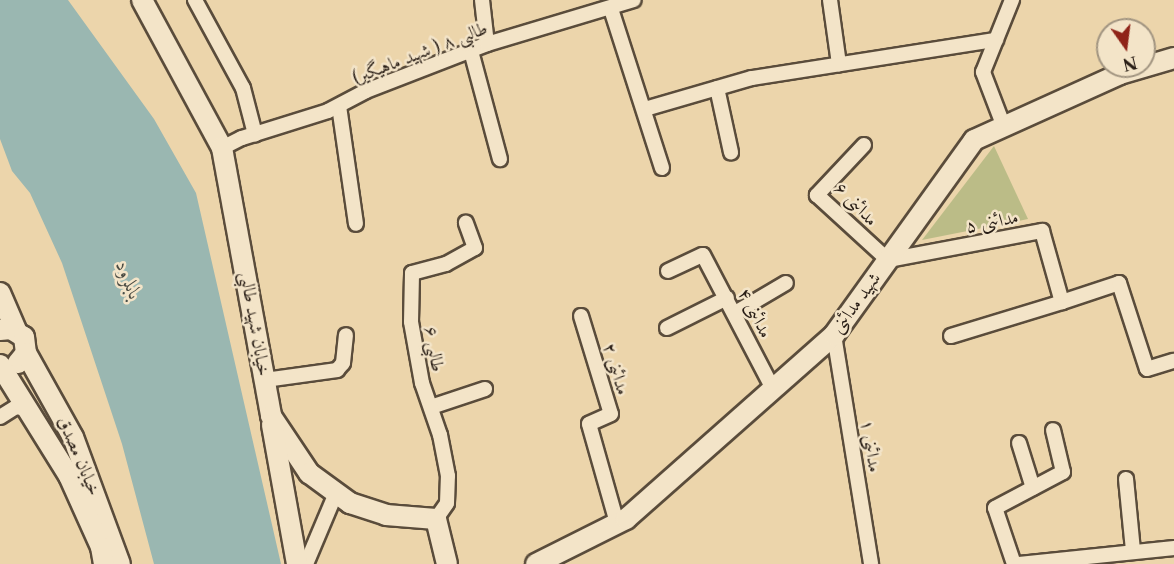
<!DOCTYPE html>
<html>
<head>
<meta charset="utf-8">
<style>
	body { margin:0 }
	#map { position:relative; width:1174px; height:564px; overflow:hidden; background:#ecd5ab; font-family:"Libre Caslon Text",Amiri,serif }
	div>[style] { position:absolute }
	.green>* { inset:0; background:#bbbc87 }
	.water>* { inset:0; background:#9ab7b1 }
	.roads { filter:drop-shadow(2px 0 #5a4c3b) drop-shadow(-2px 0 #5a4c3b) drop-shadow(0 2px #5a4c3b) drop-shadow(0 -2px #5a4c3b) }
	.street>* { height:14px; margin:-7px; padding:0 7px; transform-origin:7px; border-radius:7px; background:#f3e4c8 }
	.secondary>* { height:20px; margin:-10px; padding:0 10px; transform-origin:10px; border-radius:10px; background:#f3e4c8 }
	span { translate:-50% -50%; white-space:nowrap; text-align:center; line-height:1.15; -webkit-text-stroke:5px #f3e4c8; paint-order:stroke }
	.street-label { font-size:18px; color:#291e16 }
	.water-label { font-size:20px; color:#4b4c44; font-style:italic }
	.north { position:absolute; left:1096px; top:18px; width:60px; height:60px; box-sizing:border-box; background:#f3e4c8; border:2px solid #a29581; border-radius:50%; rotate:166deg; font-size:16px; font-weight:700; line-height:24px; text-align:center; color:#291e16 }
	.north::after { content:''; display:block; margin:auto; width:21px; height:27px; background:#8f2418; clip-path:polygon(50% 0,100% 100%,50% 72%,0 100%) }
</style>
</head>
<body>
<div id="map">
	<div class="green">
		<div style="clip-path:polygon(994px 146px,1028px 219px,922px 240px)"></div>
	</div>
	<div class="water">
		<div style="clip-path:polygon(0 0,68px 0,154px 119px,196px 193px,281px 564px,154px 564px,122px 444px,62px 263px,30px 193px,12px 171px,0 139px)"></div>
	</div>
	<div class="roads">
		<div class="street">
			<div style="left:195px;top:0;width:100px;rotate:61.4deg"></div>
			<div style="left:243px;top:88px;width:48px;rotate:75.4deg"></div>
			<div style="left:482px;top:0;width:44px;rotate:83.5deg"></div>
			<div style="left:830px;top:0;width:65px;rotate:82deg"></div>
			<div style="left:611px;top:9px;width:167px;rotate:72.2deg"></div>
			<div style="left:471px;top:51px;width:112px;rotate:75deg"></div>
			<div style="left:717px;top:88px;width:66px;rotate:77.7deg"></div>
			<div style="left:339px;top:106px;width:119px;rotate:81.8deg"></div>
			<div style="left:645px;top:109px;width:111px;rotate:-16.2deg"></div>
			<div style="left:752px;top:78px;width:247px;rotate:-8.9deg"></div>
			<div style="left:1004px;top:127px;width:59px;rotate:-110.9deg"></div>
			<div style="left:983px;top:72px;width:78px;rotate:-68.1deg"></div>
			<div style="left:864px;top:145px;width:69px;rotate:133.2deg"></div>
			<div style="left:817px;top:195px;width:96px;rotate:42.5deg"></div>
			<div style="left:888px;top:260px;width:157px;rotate:-10.7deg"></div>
			<div style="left:1042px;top:231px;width:74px;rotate:74.3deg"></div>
			<div style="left:1062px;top:302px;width:60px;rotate:-18.4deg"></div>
			<div style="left:1119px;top:283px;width:90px;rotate:72deg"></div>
			<div style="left:1147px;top:369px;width:28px;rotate:-17deg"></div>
			<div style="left:222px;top:148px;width:22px;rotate:-27deg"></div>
			<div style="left:242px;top:138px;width:90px;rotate:-17.4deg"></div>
			<div style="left:328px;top:111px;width:43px;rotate:-27.8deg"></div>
			<div style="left:366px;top:91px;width:130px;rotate:-21.2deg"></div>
			<div style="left:487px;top:44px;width:153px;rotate:-16.7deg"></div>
			<div style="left:668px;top:271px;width:38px;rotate:-25deg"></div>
			<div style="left:703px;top:255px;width:151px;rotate:62.4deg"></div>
			<div style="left:735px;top:313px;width:59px;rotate:-30.5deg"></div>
			<div style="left:581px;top:316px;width:102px;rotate:73deg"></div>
			<div style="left:611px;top:414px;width:24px;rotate:156deg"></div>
			<div style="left:589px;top:424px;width:103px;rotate:74.2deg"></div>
			<div style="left:667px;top:328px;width:67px;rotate:-26.6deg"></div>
			<div style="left:834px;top:335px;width:232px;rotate:80.8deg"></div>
			<div style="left:951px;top:336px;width:116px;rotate:-17deg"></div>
			<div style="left:265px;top:380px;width:73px;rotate:-7.9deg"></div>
			<div style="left:337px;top:370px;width:9px;rotate:-49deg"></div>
			<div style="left:343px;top:363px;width:28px;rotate:-84deg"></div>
			<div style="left:431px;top:407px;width:57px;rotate:-18.4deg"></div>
			<div style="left:0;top:417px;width:19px;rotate:-32deg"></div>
			<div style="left:16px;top:407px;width:14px;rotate:12deg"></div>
			<div style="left:1019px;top:443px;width:47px;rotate:72.7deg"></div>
			<div style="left:1126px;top:479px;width:72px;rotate:84.4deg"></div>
			<div style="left:436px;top:519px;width:19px;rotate:-55deg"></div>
			<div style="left:447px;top:503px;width:27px;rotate:-88deg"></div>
			<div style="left:448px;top:476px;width:42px;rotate:-101deg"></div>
			<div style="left:440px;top:435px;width:55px;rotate:-109.1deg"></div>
			<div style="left:422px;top:383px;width:62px;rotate:-100.2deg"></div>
			<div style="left:411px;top:322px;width:49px;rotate:-88.8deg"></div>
			<div style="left:412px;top:273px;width:35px;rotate:-15deg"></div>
			<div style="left:446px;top:264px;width:33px;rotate:-29deg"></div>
			<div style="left:475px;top:248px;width:27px;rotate:-110deg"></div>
			<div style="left:306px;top:564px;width:77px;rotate:-67.1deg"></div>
			<div style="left:1014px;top:564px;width:59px;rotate:-108.7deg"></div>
			<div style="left:995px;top:508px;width:77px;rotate:-27.9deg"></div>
			<div style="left:1063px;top:472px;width:43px;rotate:-103.4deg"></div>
			<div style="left:1019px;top:564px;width:156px;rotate:-5.9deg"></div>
		</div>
		<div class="secondary">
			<div style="left:142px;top:0;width:168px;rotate:61.6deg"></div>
			<div style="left:222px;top:148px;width:272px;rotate:79.6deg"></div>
			<div style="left:271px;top:416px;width:69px;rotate:56.3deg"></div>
			<div style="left:309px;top:473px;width:51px;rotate:36.2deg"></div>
			<div style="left:350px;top:503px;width:38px;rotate:18deg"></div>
			<div style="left:386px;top:515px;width:50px;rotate:4.6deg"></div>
			<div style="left:436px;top:519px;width:46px;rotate:76.3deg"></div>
			<div style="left:0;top:293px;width:40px;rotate:66.6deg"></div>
			<div style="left:0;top:330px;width:11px;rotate:-5deg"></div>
			<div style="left:11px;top:329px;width:15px;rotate:32deg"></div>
			<div style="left:24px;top:337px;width:16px;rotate:83deg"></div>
			<div style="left:26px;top:353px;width:13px;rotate:129deg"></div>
			<div style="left:26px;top:353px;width:96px;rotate:60.8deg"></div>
			<div style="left:73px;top:437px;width:135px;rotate:69.7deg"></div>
			<div style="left:0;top:365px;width:131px;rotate:58.1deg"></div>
			<div style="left:69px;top:476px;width:78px;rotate:65.7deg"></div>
			<div style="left:101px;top:547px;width:17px;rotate:80deg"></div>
			<div style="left:272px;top:425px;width:141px;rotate:79.8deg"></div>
			<div style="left:536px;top:564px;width:101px;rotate:-26.6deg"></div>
			<div style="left:626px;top:519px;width:278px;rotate:-41.5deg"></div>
			<div style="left:834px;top:335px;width:240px;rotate:-54.3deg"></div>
			<div style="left:974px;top:140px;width:160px;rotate:-24.3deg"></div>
			<div style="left:1120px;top:74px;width:56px;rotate:-16.5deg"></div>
		</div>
	</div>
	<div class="street-label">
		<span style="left:420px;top:53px;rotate:-21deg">طالبی ۸ ( شهید ماهیگیر)</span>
		<span style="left:856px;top:204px;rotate:46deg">مدائنی ۶</span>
		<span style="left:992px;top:222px;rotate:-11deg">مدائنی ۵</span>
		<span style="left:856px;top:303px;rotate:-54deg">شهید مدائنی</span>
		<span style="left:755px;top:313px;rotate:63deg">مدائنی ۴</span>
		<span style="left:255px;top:324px;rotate:80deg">خیابان شهید طالبی</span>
		<span style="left:434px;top:349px;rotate:80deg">طالبی ۶</span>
		<span style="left:616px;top:369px;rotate:73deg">مدائنی ۲</span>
		<span style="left:871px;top:446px;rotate:81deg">مدائنی ۱</span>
		<span style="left:79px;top:456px;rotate:67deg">خیابان مصدق</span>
	</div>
	<div class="water-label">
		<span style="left:129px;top:280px;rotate:68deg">بابلرود</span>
	</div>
	<div class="north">N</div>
</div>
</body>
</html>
